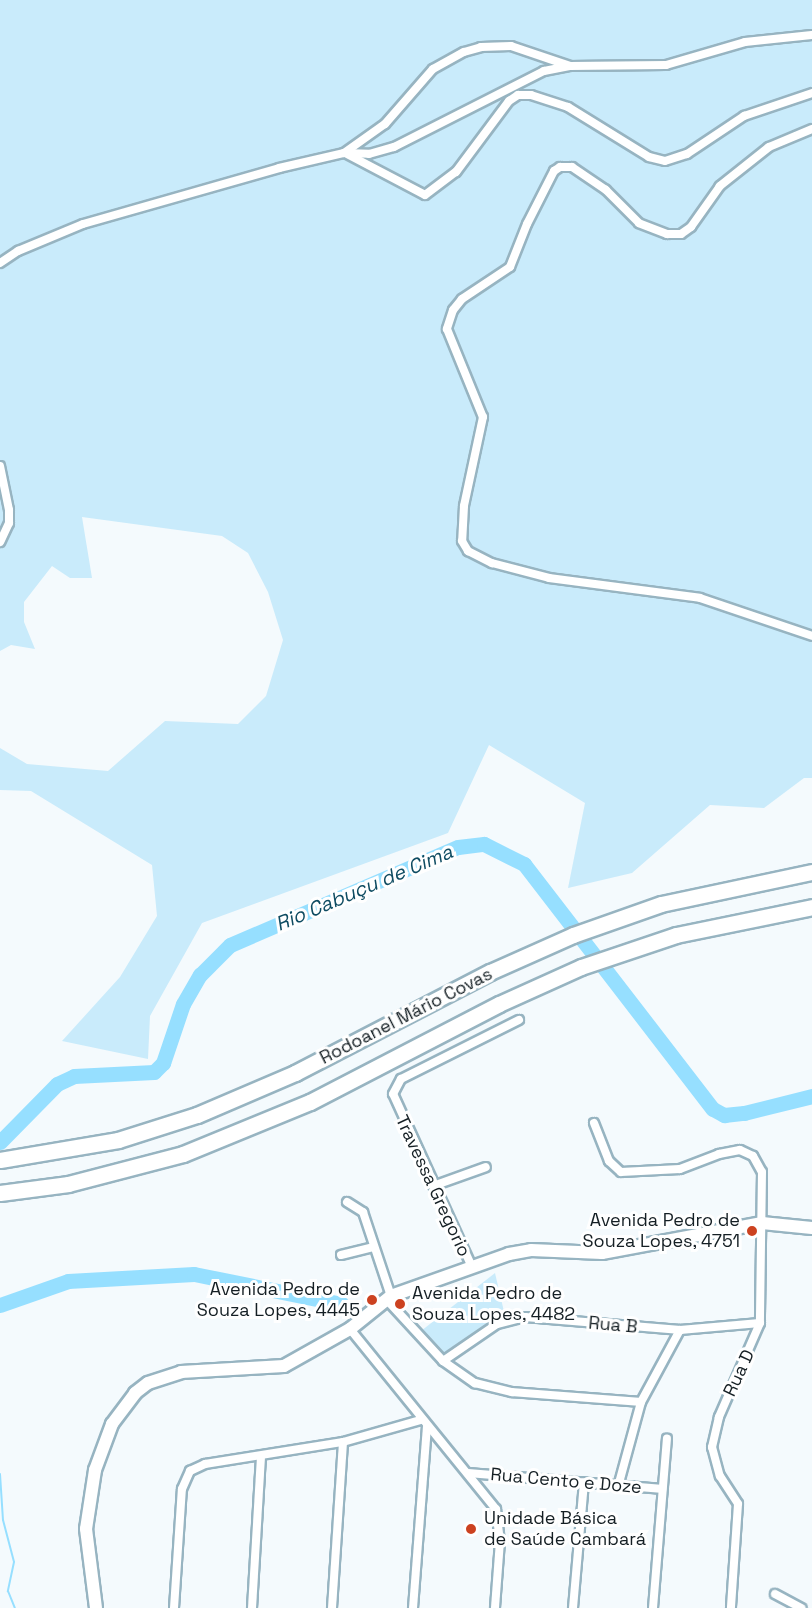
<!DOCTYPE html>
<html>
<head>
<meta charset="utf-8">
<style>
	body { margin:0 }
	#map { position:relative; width:812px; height:1608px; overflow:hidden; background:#f4fafd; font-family:"Space Grotesk",sans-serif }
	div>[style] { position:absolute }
	.green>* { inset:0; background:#c9ebfb }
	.stream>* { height:2px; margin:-1px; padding:0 1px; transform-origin:1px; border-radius:1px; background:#96dfff }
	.river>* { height:15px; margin:-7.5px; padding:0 7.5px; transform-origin:7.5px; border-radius:7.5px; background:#96dfff }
	.roads { filter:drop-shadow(2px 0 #97b4c1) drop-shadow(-2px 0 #97b4c1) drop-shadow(0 2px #97b4c1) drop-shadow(0 -2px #97b4c1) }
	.minor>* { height:8px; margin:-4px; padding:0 4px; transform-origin:4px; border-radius:4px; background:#fff }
	.secondary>* { height:12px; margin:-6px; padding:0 6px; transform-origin:6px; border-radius:6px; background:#fff }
	.motorway>* { height:15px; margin:-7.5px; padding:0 7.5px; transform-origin:7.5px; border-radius:7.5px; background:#fff }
	.dots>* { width:16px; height:16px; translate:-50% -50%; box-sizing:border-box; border:3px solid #fff; border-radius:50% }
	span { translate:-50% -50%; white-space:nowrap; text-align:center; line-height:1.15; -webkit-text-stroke:6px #fff; paint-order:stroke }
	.street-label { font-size:18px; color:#151f24 }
	.poi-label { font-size:18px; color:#151f24 }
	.right { translate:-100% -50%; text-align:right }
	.left { translate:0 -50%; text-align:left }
	.water-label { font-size:20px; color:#0f4c62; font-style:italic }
</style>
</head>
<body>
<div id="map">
	<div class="green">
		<div style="clip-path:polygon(0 0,812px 0,812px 778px,804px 778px,764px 808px,710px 805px,632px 873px,568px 888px,585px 803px,489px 745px,448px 833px,202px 923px,150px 1016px,148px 1059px,62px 1041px,120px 977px,157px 916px,152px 865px,31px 791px,0 790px,0 748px,27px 764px,108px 771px,165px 721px,238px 724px,266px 696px,283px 640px,268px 592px,248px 553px,222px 536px,82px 517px,92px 578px,70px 578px,52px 566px,24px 602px,24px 622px,35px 649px,11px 645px,0 651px)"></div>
		<div style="clip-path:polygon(495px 1273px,505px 1316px,443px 1355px,421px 1331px)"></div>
	</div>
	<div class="stream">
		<div style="left:0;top:1474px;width:46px;rotate:86.3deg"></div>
		<div style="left:3px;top:1520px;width:43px;rotate:75.3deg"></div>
		<div style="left:14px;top:1562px;width:30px;rotate:102deg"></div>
		<div style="left:8px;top:1591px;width:18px;rotate:68deg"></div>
	</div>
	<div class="river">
		<div style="left:0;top:1142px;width:81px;rotate:-45.5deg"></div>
		<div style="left:57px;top:1084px;width:19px;rotate:-25deg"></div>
		<div style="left:74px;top:1076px;width:80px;rotate:-2.9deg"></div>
		<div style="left:154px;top:1072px;width:13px;rotate:-45deg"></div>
		<div style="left:163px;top:1063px;width:62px;rotate:-71.3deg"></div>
		<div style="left:183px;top:1004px;width:34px;rotate:-60deg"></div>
		<div style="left:200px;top:975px;width:42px;rotate:-45deg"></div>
		<div style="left:230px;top:945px;width:248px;rotate:-23.3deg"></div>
		<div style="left:458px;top:847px;width:26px;rotate:-7deg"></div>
		<div style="left:484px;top:844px;width:45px;rotate:26.6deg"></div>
		<div style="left:524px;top:864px;width:309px;rotate:52.4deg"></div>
		<div style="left:713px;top:1109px;width:13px;rotate:29deg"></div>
		<div style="left:724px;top:1115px;width:20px;rotate:-6deg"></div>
		<div style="left:744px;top:1113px;width:70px;rotate:-14deg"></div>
		<div style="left:0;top:1305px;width:72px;rotate:-19.4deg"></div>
		<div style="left:68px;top:1281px;width:126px;rotate:-3.2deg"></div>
		<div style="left:194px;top:1274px;width:151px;rotate:11.5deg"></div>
	</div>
	<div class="roads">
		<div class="minor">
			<div style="left:812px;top:129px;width:47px;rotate:157.3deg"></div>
			<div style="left:769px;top:147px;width:63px;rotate:141.5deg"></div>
			<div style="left:720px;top:186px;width:50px;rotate:125.3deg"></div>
			<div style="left:691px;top:227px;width:12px;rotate:145deg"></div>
			<div style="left:681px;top:234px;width:14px;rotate:180deg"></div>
			<div style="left:667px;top:234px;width:30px;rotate:-159deg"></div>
			<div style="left:639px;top:223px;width:47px;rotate:-135deg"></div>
			<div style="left:606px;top:190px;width:41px;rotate:-145.9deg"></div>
			<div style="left:572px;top:167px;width:12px;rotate:180deg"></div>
			<div style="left:560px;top:167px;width:7px;rotate:146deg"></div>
			<div style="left:554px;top:171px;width:59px;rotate:117deg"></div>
			<div style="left:527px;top:224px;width:46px;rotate:111.6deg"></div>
			<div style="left:510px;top:267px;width:58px;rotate:146.3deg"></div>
			<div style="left:462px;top:299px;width:14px;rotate:129deg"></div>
			<div style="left:453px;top:310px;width:20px;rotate:108deg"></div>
			<div style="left:447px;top:329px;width:95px;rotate:67.8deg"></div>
			<div style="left:483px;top:417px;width:91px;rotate:102.1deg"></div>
			<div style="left:464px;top:506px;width:35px;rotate:93deg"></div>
			<div style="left:462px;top:541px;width:12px;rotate:59deg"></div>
			<div style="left:468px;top:551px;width:27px;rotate:27deg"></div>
			<div style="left:492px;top:563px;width:59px;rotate:14.7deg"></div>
			<div style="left:549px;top:578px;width:152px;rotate:7.5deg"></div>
			<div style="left:700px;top:598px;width:118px;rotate:18.7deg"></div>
			<div style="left:344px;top:153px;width:50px;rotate:-35.3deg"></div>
			<div style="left:385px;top:124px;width:73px;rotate:-48.9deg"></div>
			<div style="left:433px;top:69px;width:35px;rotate:-29deg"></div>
			<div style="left:464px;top:52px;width:18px;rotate:-16deg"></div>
			<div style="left:481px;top:47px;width:30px;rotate:-2deg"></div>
			<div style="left:511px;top:46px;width:62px;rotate:18.7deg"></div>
			<div style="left:347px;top:154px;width:88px;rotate:27.7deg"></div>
			<div style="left:425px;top:195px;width:39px;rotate:-37deg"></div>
			<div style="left:456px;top:172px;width:89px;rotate:-53.3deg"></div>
			<div style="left:509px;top:101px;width:11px;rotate:-34deg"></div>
			<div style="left:518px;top:95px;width:13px"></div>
			<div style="left:531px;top:95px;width:39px;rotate:18deg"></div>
			<div style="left:568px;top:107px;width:95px;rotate:31.7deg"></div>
			<div style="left:649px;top:157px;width:16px;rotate:14deg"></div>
			<div style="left:665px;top:161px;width:23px;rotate:-18deg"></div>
			<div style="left:687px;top:154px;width:69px;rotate:-33.7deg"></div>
			<div style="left:744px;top:116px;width:72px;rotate:-18.7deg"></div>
			<div style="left:0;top:263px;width:22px;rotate:-34deg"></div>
			<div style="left:18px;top:251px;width:70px;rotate:-22.6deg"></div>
			<div style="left:83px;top:224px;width:204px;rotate:-15.9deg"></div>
			<div style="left:279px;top:168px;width:67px;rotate:-13deg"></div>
			<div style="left:344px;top:153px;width:25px;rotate:2deg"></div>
			<div style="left:369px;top:154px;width:26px;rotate:-16deg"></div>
			<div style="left:394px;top:147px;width:168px;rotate:-26.9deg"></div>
			<div style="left:544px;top:71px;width:26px;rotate:-11deg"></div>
			<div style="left:570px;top:66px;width:96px;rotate:-0.6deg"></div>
			<div style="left:666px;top:65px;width:82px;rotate:-16.2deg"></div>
			<div style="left:745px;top:42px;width:67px;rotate:-6deg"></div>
			<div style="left:0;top:466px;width:45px;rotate:78.4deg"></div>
			<div style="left:9px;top:510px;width:13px;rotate:90deg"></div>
			<div style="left:9px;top:523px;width:21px;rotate:115deg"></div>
			<div style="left:594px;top:1123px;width:41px;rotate:68.5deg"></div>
			<div style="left:609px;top:1161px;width:16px;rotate:43deg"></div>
			<div style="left:621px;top:1172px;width:59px;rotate:-2.9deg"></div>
			<div style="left:680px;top:1169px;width:42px;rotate:-21deg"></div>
			<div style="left:719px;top:1154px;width:21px;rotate:-11deg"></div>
			<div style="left:740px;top:1150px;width:14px;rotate:25deg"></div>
			<div style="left:753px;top:1156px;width:18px;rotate:61deg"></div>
			<div style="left:762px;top:1172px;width:151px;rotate:90.8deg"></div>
			<div style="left:760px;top:1323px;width:103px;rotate:113.6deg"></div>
			<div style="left:719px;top:1417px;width:31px;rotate:103deg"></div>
			<div style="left:712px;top:1447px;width:30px;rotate:75deg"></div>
			<div style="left:720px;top:1476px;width:33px;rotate:57deg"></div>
			<div style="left:738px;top:1504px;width:104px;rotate:93.9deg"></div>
			<div style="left:433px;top:1186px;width:56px;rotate:-19.7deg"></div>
			<div style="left:347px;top:1202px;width:19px;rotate:32deg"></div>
			<div style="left:363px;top:1212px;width:89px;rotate:71.6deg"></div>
			<div style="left:341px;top:1255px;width:33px;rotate:-14deg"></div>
			<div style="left:472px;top:1267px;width:190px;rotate:-114.5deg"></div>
			<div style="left:393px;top:1094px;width:17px;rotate:-62deg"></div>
			<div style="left:401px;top:1079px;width:132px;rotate:-26.6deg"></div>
			<div style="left:386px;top:1299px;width:84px;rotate:47.4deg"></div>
			<div style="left:443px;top:1361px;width:39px;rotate:35deg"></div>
			<div style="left:475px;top:1383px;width:38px;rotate:14deg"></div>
			<div style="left:512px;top:1392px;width:129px;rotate:4.4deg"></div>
			<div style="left:350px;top:1329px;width:232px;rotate:51deg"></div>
			<div style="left:496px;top:1509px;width:32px;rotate:83deg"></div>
			<div style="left:500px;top:1541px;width:67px;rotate:94.3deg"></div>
			<div style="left:443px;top:1361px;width:65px;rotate:-34.4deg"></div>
			<div style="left:497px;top:1324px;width:29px;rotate:-14deg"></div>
			<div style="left:525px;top:1317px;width:156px;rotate:4.8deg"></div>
			<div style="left:680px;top:1330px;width:80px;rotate:-5deg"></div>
			<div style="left:469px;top:1473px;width:194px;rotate:4.7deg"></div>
			<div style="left:619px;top:1483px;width:84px;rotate:-74.8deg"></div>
			<div style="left:641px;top:1402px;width:82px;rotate:-61.6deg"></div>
			<div style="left:775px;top:1594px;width:30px;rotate:28deg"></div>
			<div style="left:174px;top:1608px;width:119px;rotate:-86.2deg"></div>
			<div style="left:182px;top:1489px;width:20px;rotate:-66deg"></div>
			<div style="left:190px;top:1471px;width:17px;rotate:-25deg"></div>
			<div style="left:205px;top:1464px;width:140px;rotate:-9.1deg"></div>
			<div style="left:343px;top:1442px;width:81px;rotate:-15.8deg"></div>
			<div style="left:252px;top:1608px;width:150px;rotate:-86.6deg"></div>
			<div style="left:332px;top:1608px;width:166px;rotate:-86.2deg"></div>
			<div style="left:413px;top:1608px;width:182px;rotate:-85.6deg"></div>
			<div style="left:573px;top:1608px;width:126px;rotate:-85deg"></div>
			<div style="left:653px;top:1608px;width:170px;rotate:-85.3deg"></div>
		</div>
		<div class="secondary">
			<div style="left:96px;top:1608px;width:80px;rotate:-97.2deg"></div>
			<div style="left:86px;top:1529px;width:60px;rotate:-81.3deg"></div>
			<div style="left:95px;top:1470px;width:49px;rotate:-69.7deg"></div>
			<div style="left:112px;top:1424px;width:39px;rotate:-53deg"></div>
			<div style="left:135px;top:1393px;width:16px;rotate:-38deg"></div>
			<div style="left:148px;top:1383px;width:35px;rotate:-18deg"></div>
			<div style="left:181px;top:1372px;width:103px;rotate:-3.3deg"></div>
			<div style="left:284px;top:1366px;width:76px;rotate:-29.3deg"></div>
			<div style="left:350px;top:1329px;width:53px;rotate:-38.8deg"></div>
			<div style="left:391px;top:1296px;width:125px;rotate:-19.6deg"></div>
			<div style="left:509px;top:1254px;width:22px;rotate:-10deg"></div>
			<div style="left:531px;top:1250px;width:71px;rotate:2.4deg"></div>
			<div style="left:602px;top:1253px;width:163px;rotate:-10.6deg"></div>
			<div style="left:762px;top:1223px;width:50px;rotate:5.7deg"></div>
		</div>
		<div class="motorway">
			<div style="left:0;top:1160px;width:120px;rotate:-9.6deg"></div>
			<div style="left:118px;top:1140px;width:83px;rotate:-17.6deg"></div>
			<div style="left:197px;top:1115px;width:107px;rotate:-23.2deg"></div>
			<div style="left:295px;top:1073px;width:220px;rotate:-27.4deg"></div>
			<div style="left:490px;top:972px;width:91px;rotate:-24deg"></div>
			<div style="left:573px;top:935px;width:93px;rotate:-19.4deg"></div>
			<div style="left:661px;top:904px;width:154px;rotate:-12deg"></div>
			<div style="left:0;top:1193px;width:69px;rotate:-7.5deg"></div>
			<div style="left:68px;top:1184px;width:119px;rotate:-14.6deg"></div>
			<div style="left:183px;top:1154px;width:137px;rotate:-22.3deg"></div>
			<div style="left:310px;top:1102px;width:213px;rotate:-27.4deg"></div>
			<div style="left:499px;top:1004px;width:90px;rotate:-24.3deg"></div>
			<div style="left:581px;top:967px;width:100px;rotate:-18.6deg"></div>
			<div style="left:676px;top:935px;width:139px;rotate:-11.6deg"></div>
		</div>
	</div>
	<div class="dots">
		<div style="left:752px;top:1231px;background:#cc4220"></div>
		<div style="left:372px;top:1300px;background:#cc4220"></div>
		<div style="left:400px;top:1304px;background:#cc4220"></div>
		<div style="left:471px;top:1529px;background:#cc4220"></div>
	</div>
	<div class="street-label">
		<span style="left:406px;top:1016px;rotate:-27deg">Rodoanel Mário Covas</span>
		<span style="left:433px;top:1186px;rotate:65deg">Travessa Gregorio</span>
		<span style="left:613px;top:1325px;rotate:5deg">Rua B</span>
		<span style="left:739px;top:1373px;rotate:-65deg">Rua D</span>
		<span style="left:566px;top:1481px;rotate:5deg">Rua Cento e Doze</span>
	</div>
	<div class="poi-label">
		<span class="right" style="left:740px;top:1231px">Avenida Pedro de<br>Souza Lopes, 4751</span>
		<span class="right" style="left:360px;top:1300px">Avenida Pedro de<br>Souza Lopes, 4445</span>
		<span class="left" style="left:412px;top:1304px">Avenida Pedro de<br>Souza Lopes, 4482</span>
		<span class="left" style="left:484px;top:1529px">Unidade Básica<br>de Saúde Cambará</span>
	</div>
	<div class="water-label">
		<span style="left:364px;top:888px;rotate:-23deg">Rio Cabuçu de Cima</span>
	</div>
</div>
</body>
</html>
